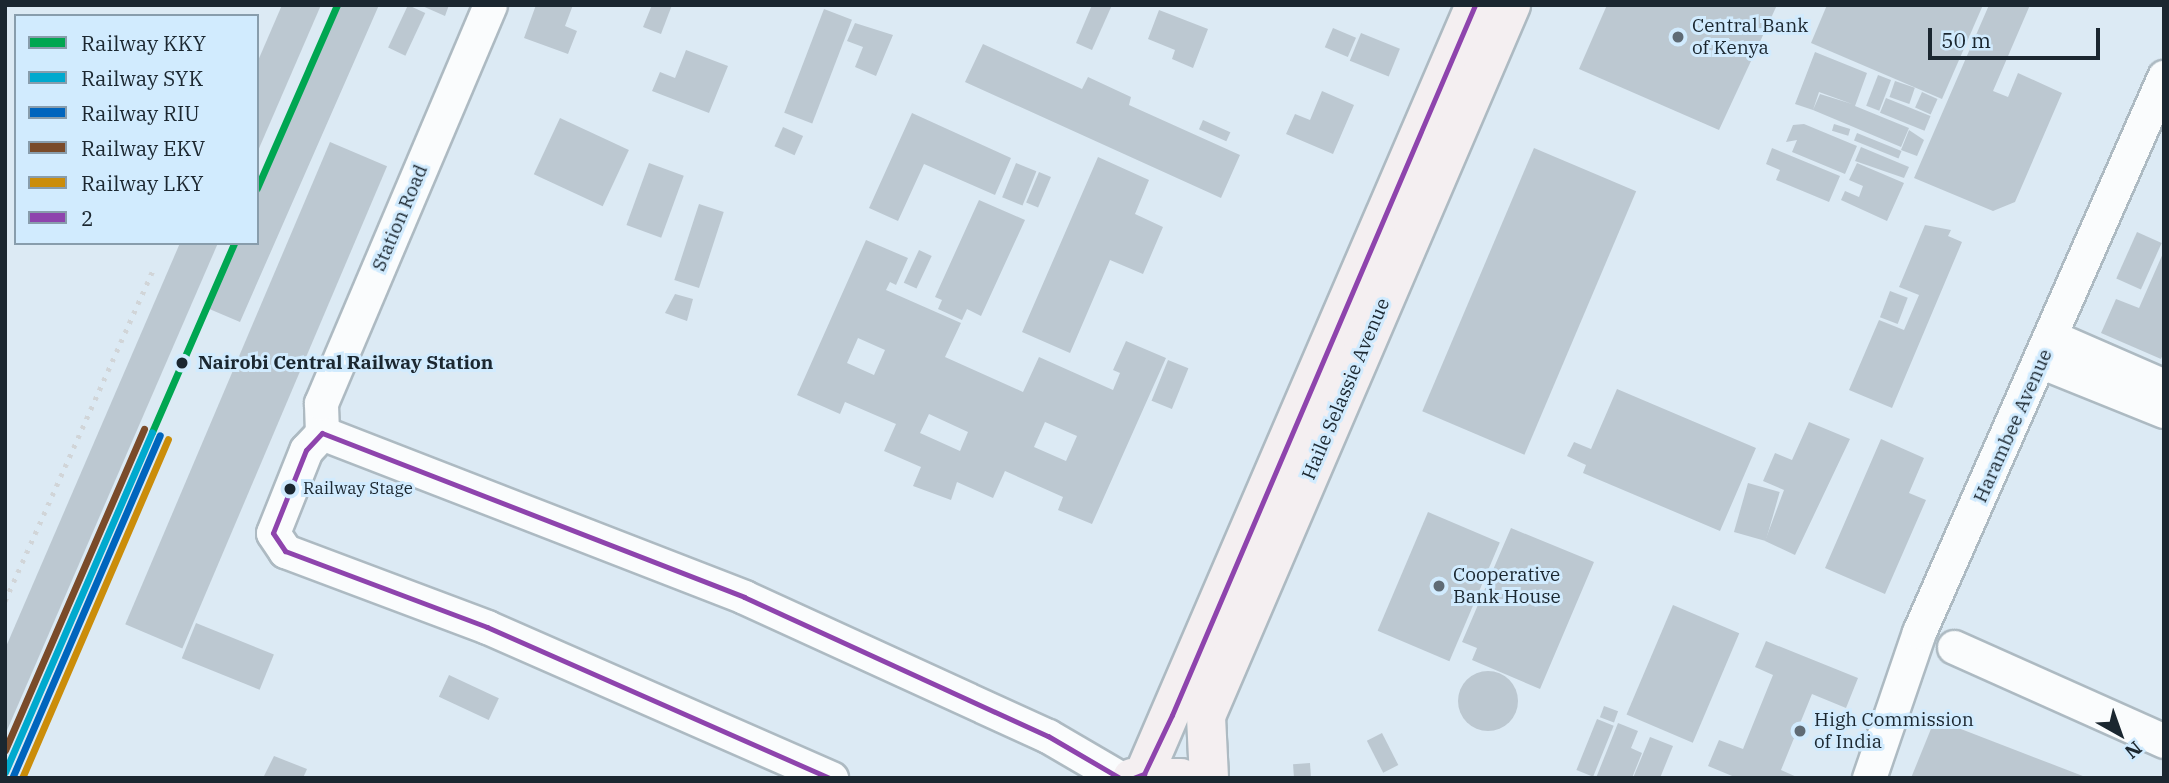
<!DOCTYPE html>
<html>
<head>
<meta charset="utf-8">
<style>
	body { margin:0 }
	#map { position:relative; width:2169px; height:783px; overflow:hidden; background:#dceaf4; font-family:"IBM Plex Serif",serif }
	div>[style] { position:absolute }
	.building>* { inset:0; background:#bcc8d1; transform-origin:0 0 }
	.round { border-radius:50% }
	.roads { filter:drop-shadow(2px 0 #adbac2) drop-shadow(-2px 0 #adbac2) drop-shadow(0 2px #adbac2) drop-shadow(0 -2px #adbac2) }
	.minor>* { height:33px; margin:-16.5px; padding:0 16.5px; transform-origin:16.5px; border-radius:16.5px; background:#fafcfd }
	.major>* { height:38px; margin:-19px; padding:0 19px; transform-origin:19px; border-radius:19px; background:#f4eff1 }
	.rail>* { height:5px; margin-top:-2.5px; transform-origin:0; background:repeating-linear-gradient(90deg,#d1d5d8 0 3.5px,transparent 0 10.5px) }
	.bus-1>* { height:5px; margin:-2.5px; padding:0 2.5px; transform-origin:2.5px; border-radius:2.5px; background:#8e44ad }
	.rail-1>* { height:7px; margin:-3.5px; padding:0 3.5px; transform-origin:3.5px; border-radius:3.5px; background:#00a651 }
	.rail-2>* { height:7px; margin:-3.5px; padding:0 3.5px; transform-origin:3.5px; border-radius:3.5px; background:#00a9ce }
	.rail-3>* { height:7px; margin:-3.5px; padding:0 3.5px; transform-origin:3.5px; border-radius:3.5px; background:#0065bd }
	.rail-4>* { height:7px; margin:-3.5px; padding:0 3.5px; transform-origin:3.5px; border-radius:3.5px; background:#7a4b2a }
	.rail-5>* { height:7px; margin:-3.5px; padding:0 3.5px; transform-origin:3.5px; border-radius:3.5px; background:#cb8d0a }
	.dots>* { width:19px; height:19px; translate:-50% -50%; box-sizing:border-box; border:4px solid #d1ebfe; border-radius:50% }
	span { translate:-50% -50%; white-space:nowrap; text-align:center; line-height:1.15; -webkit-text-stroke:6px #d1ebfe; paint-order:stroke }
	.bus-label { font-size:17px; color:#1b2730 }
	.left { translate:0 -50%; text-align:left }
	.poi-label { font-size:19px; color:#1b2730 }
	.street-label { font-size:19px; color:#1b2730 }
	.stop-label { font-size:19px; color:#1b2730; font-weight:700 }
	.frame { position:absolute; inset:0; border:7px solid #1b2730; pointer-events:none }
	.legend { position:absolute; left:14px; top:14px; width:245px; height:231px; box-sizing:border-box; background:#d1ebfe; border:2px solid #889dac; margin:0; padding:9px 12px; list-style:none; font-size:21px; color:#1b2730 }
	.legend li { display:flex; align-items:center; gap:14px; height:35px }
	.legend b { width:35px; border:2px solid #889dac }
	.north { position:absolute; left:2085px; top:699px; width:70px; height:70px; -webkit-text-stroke:5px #d1ebfe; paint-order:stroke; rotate:140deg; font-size:19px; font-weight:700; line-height:28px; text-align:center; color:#1b2730 }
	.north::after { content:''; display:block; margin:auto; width:24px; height:32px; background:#1b2730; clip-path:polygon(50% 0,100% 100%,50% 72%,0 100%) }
	.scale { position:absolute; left:1928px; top:28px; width:172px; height:32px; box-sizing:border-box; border:4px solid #1b2730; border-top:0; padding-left:9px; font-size:21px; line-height:24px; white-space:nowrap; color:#1b2730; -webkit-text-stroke:5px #d1ebfe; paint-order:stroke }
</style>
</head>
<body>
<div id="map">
	<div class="building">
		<div style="clip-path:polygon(282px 5px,321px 5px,257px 153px,257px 63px)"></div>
		<div style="clip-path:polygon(339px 5px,379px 5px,240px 322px,207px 308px,235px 243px,257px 243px,257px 192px)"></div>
		<div style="left:408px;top:5px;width:19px;height:47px;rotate:25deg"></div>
		<div style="clip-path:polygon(420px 5px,449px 5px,445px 16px)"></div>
		<div style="clip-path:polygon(536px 5px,573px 5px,565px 26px,577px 31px,568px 54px,524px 38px)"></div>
		<div style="clip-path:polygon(652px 5px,672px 5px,661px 34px,643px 27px)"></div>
		<div style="clip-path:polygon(1092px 5px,1112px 5px,1092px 50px,1076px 43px)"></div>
		<div style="clip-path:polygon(1607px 5px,1777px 5px,1719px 130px,1579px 69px)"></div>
		<div style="clip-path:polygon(1827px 5px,1983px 5px,1942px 99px,1811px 43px)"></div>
		<div style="clip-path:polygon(1989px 5px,2030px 5px,1993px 91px,2008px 97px,2018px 73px,2062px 93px,2015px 202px,1993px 211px,1914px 178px)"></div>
		<div style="left:824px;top:9px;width:30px;height:111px;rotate:21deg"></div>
		<div style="clip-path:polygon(1159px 10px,1208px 29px,1193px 68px,1172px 59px,1175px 50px,1148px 39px)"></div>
		<div style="clip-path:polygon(855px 23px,893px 35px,876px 76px,855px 67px,863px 47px,847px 41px)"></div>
		<div style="left:1333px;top:28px;width:25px;height:21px;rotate:23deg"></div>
		<div style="left:1361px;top:33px;width:42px;height:30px;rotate:22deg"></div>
		<div style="clip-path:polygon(983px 44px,1082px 89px,1088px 77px,1131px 97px,1129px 105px,1240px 155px,1221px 198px,965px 82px)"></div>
		<div style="clip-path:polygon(686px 50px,728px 66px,709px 113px,652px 91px,660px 72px,675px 78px)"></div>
		<div style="clip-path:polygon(1815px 52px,1867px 73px,1855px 106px,1909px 128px,1901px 147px,1813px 110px,1820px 94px,1852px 104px,1819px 92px,1813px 110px,1795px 104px)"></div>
		<div style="left:1878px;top:75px;width:14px;height:33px;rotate:21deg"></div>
		<div style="left:1895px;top:81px;width:21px;height:17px;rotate:19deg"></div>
		<div style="clip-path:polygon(1322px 91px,1354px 105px,1333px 154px,1286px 134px,1295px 114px,1310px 120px)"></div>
		<div style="left:1922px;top:92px;width:17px;height:17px;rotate:24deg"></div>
		<div style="left:1886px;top:98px;width:48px;height:16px;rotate:22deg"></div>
		<div style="clip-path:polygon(912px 113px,1011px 158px,995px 195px,924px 164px,898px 221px,869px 208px)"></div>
		<div style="left:560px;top:118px;width:76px;height:62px;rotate:25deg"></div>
		<div style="left:1203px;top:120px;width:30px;height:10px;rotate:24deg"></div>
		<div style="clip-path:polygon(1804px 124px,1857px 146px,1845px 174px,1792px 152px,1797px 140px,1786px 142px,1793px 125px)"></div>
		<div style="left:1834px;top:124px;width:17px;height:7px;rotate:17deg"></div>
		<div style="left:783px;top:127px;width:22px;height:21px;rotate:24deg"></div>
		<div style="clip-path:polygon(1909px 130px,1924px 140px,1917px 156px,1901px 150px)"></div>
		<div style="left:1857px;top:133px;width:48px;height:8px;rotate:22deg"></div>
		<div style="left:330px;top:142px;width:62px;height:524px;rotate:23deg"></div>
		<div style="clip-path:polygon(1861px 147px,1909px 167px,1904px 178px,1855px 161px)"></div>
		<div style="left:1534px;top:148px;width:111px;height:286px;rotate:23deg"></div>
		<div style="clip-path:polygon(1772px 148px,1840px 176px,1829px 202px,1776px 180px,1780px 170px,1766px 164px)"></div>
		<div style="clip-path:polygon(1098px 157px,1149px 180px,1135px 214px,1163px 227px,1143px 274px,1110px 260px,1070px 353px,1022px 332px)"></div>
		<div style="left:649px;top:163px;width:37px;height:66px;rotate:20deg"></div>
		<div style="left:1016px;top:163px;width:22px;height:37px;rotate:22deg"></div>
		<div style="clip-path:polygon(1857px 163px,1904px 183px,1887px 221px,1841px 200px,1845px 191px,1859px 197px,1863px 186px,1849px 180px)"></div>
		<div style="left:1039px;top:172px;width:13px;height:33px;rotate:23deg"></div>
		<div style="clip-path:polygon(979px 200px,1025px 220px,981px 316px,967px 309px,962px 320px,938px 309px,942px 300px,935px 297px)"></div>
		<div style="left:699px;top:204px;width:26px;height:80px;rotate:18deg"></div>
		<div style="clip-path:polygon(1925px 225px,1951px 230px,1948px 236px,1962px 242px,1892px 408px,1849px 390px,1879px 320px,1904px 330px,1919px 295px,1899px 287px)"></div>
		<div style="left:2137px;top:232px;width:27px;height:51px;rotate:24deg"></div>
		<div style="clip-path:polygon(evenodd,866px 240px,908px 258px,896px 285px,890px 282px,886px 290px,961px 323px,945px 357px,1023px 392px,1039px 357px,1113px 390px,1120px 373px,1113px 370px,1126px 341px,1166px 358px,1092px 524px,1058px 510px,1063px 497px,1005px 471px,993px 498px,957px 482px,951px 500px,913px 486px,921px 467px,884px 451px,896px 424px,845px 402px,840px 414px,797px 395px,866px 240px,858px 338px,885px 350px,874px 375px,847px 363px,858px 338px,866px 240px,929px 414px,968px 432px,960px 451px,920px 433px,929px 414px,866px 240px,1045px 422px,1077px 436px,1066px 461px,1034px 447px,1045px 422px)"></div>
		<div style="clip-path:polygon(180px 243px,218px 243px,5px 735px,5px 649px)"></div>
		<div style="left:919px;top:250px;width:14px;height:36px;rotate:25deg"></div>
		<div style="clip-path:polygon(2164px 251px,2164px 352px,2161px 359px,2101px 333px,2116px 299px,2139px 308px)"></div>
		<div style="left:1890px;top:291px;width:19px;height:28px;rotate:21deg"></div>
		<div style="clip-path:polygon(675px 294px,693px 299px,687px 321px,665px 313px)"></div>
		<div style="left:1168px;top:360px;width:22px;height:44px;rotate:22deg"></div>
		<div style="clip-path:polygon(1617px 389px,1756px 448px,1720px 531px,1583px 473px,1586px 465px,1567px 456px,1574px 442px,1591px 449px)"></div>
		<div style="clip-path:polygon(1809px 422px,1850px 439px,1795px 555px,1765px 541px,1784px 490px,1763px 481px,1775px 453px,1792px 460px)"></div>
		<div style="clip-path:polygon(1881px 439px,1924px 458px,1909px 493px,1926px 500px,1885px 594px,1825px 568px)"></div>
		<div style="left:1748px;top:483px;width:33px;height:51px;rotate:16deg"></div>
		<div style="left:1428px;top:512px;width:78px;height:129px;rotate:23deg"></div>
		<div style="clip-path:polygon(1511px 528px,1594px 562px,1540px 689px,1472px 660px,1477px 648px,1462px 642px)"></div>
		<div style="left:1673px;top:605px;width:72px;height:119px;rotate:23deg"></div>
		<div style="left:196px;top:623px;width:84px;height:38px;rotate:22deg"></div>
		<div style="clip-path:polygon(1766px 641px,1858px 678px,1846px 708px,1812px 694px,1781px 770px,1799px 778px,1737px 778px,1708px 766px,1719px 740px,1743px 749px,1773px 675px,1755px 667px)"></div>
		<div class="round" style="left:1458px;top:671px;width:60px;height:60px"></div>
		<div style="left:449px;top:675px;width:55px;height:24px;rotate:25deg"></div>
		<div style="left:1604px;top:706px;width:15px;height:12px;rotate:20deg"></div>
		<div style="left:1597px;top:719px;width:18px;height:55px;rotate:22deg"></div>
		<div style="clip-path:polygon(1935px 719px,2088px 778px,1911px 778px)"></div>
		<div style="clip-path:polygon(1618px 723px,1638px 731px,1631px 748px,1642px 753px,1632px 778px,1596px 778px)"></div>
		<div style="left:1382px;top:733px;width:36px;height:17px;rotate:63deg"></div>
		<div style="clip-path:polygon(1650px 737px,1673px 746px,1660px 778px,1633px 778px)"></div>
		<div style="clip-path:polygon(274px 756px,307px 769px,303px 778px,263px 778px)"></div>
		<div style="left:1310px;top:763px;width:15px;height:17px;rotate:86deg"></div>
	</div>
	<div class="roads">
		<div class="minor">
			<div style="left:2052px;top:337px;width:122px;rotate:23.6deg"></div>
			<div style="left:2042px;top:362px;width:131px;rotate:21.9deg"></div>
			<div style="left:322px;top:433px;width:453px;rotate:21.2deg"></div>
			<div style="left:744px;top:597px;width:334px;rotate:24.6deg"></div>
			<div style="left:1048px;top:736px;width:83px;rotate:30.3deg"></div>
			<div style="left:322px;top:433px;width:23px;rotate:133deg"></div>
			<div style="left:306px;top:450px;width:89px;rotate:111.7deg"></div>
			<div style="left:273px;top:533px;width:22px;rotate:56deg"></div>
			<div style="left:285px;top:551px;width:216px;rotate:20.6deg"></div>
			<div style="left:487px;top:627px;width:376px;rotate:23.7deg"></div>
			<div style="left:322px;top:433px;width:30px;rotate:-92deg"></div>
			<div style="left:321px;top:403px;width:432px;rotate:-67deg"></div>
			<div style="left:1954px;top:647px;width:230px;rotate:24.1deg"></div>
			<div style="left:1869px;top:778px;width:154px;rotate:-71.1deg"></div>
			<div style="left:1919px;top:632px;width:607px;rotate:-66.18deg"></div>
		</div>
		<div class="major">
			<div style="left:1144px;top:774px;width:837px;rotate:-66.71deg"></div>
			<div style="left:1132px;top:778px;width:49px"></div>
			<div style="left:1209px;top:778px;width:62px;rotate:-92.8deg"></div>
			<div style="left:1206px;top:716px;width:774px;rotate:-66.78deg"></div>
		</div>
	</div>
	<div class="rail">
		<div style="left:5px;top:601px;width:363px;rotate:-65.9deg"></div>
	</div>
	<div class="bus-1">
		<div style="left:322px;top:433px;width:453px;rotate:21.2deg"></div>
		<div style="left:744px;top:597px;width:334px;rotate:24.6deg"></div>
		<div style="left:1048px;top:736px;width:83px;rotate:30.3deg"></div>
		<div style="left:322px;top:433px;width:23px;rotate:133deg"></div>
		<div style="left:306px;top:450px;width:89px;rotate:111.7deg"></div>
		<div style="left:273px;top:533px;width:22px;rotate:56deg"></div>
		<div style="left:285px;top:551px;width:216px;rotate:20.6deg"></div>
		<div style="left:487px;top:627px;width:375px;rotate:23.8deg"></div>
		<div style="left:1133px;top:778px;width:12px;rotate:-20deg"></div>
		<div style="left:1144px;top:774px;width:65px;rotate:-64.6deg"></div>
		<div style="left:1172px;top:715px;width:772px;rotate:-66.89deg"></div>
	</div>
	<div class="rail-1">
		<div style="left:257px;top:188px;width:200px;rotate:-66.4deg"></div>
		<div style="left:152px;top:432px;width:206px;rotate:-66.5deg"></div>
	</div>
	<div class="rail-2">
		<div style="left:5px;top:772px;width:370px;rotate:-66.6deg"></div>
	</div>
	<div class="rail-3">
		<div style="left:13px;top:776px;width:371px;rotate:-66.7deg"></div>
	</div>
	<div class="rail-4">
		<div style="left:5px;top:750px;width:350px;rotate:-66.6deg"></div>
	</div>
	<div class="rail-5">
		<div style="left:22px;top:778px;width:369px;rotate:-66.7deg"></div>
	</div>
	<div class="dots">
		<div style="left:1678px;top:37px;background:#5f6b75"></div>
		<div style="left:182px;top:363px;background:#1b2730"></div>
		<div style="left:290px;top:489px;background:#1b2730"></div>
		<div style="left:1439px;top:586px;background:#5f6b75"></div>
		<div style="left:1800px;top:731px;background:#5f6b75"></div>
	</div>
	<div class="bus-label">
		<span class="left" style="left:303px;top:489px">Railway Stage</span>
	</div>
	<div class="poi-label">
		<span class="left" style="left:1692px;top:37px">Central Bank<br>of Kenya</span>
		<span class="left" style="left:1453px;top:586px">Cooperative<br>Bank House</span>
		<span class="left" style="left:1814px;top:731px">High Commission<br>of India</span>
	</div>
	<div class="street-label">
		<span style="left:400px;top:218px;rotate:-67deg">Station Road</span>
		<span style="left:1346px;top:389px;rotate:-67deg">Haile Selassie Avenue</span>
		<span style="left:2013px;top:426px;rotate:-66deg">Harambee Avenue</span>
	</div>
	<div class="stop-label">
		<span class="left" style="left:198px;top:363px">Nairobi Central Railway Station</span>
	</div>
	<div class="frame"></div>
	<ul class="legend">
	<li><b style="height:9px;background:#00a651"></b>Railway KKY</li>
	<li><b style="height:9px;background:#00a9ce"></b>Railway SYK</li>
	<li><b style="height:9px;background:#0065bd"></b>Railway RIU</li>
	<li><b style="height:9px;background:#7a4b2a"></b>Railway EKV</li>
	<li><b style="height:9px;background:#cb8d0a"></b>Railway LKY</li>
	<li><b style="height:9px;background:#8e44ad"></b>2</li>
	</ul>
	<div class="north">N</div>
	<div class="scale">50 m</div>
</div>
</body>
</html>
